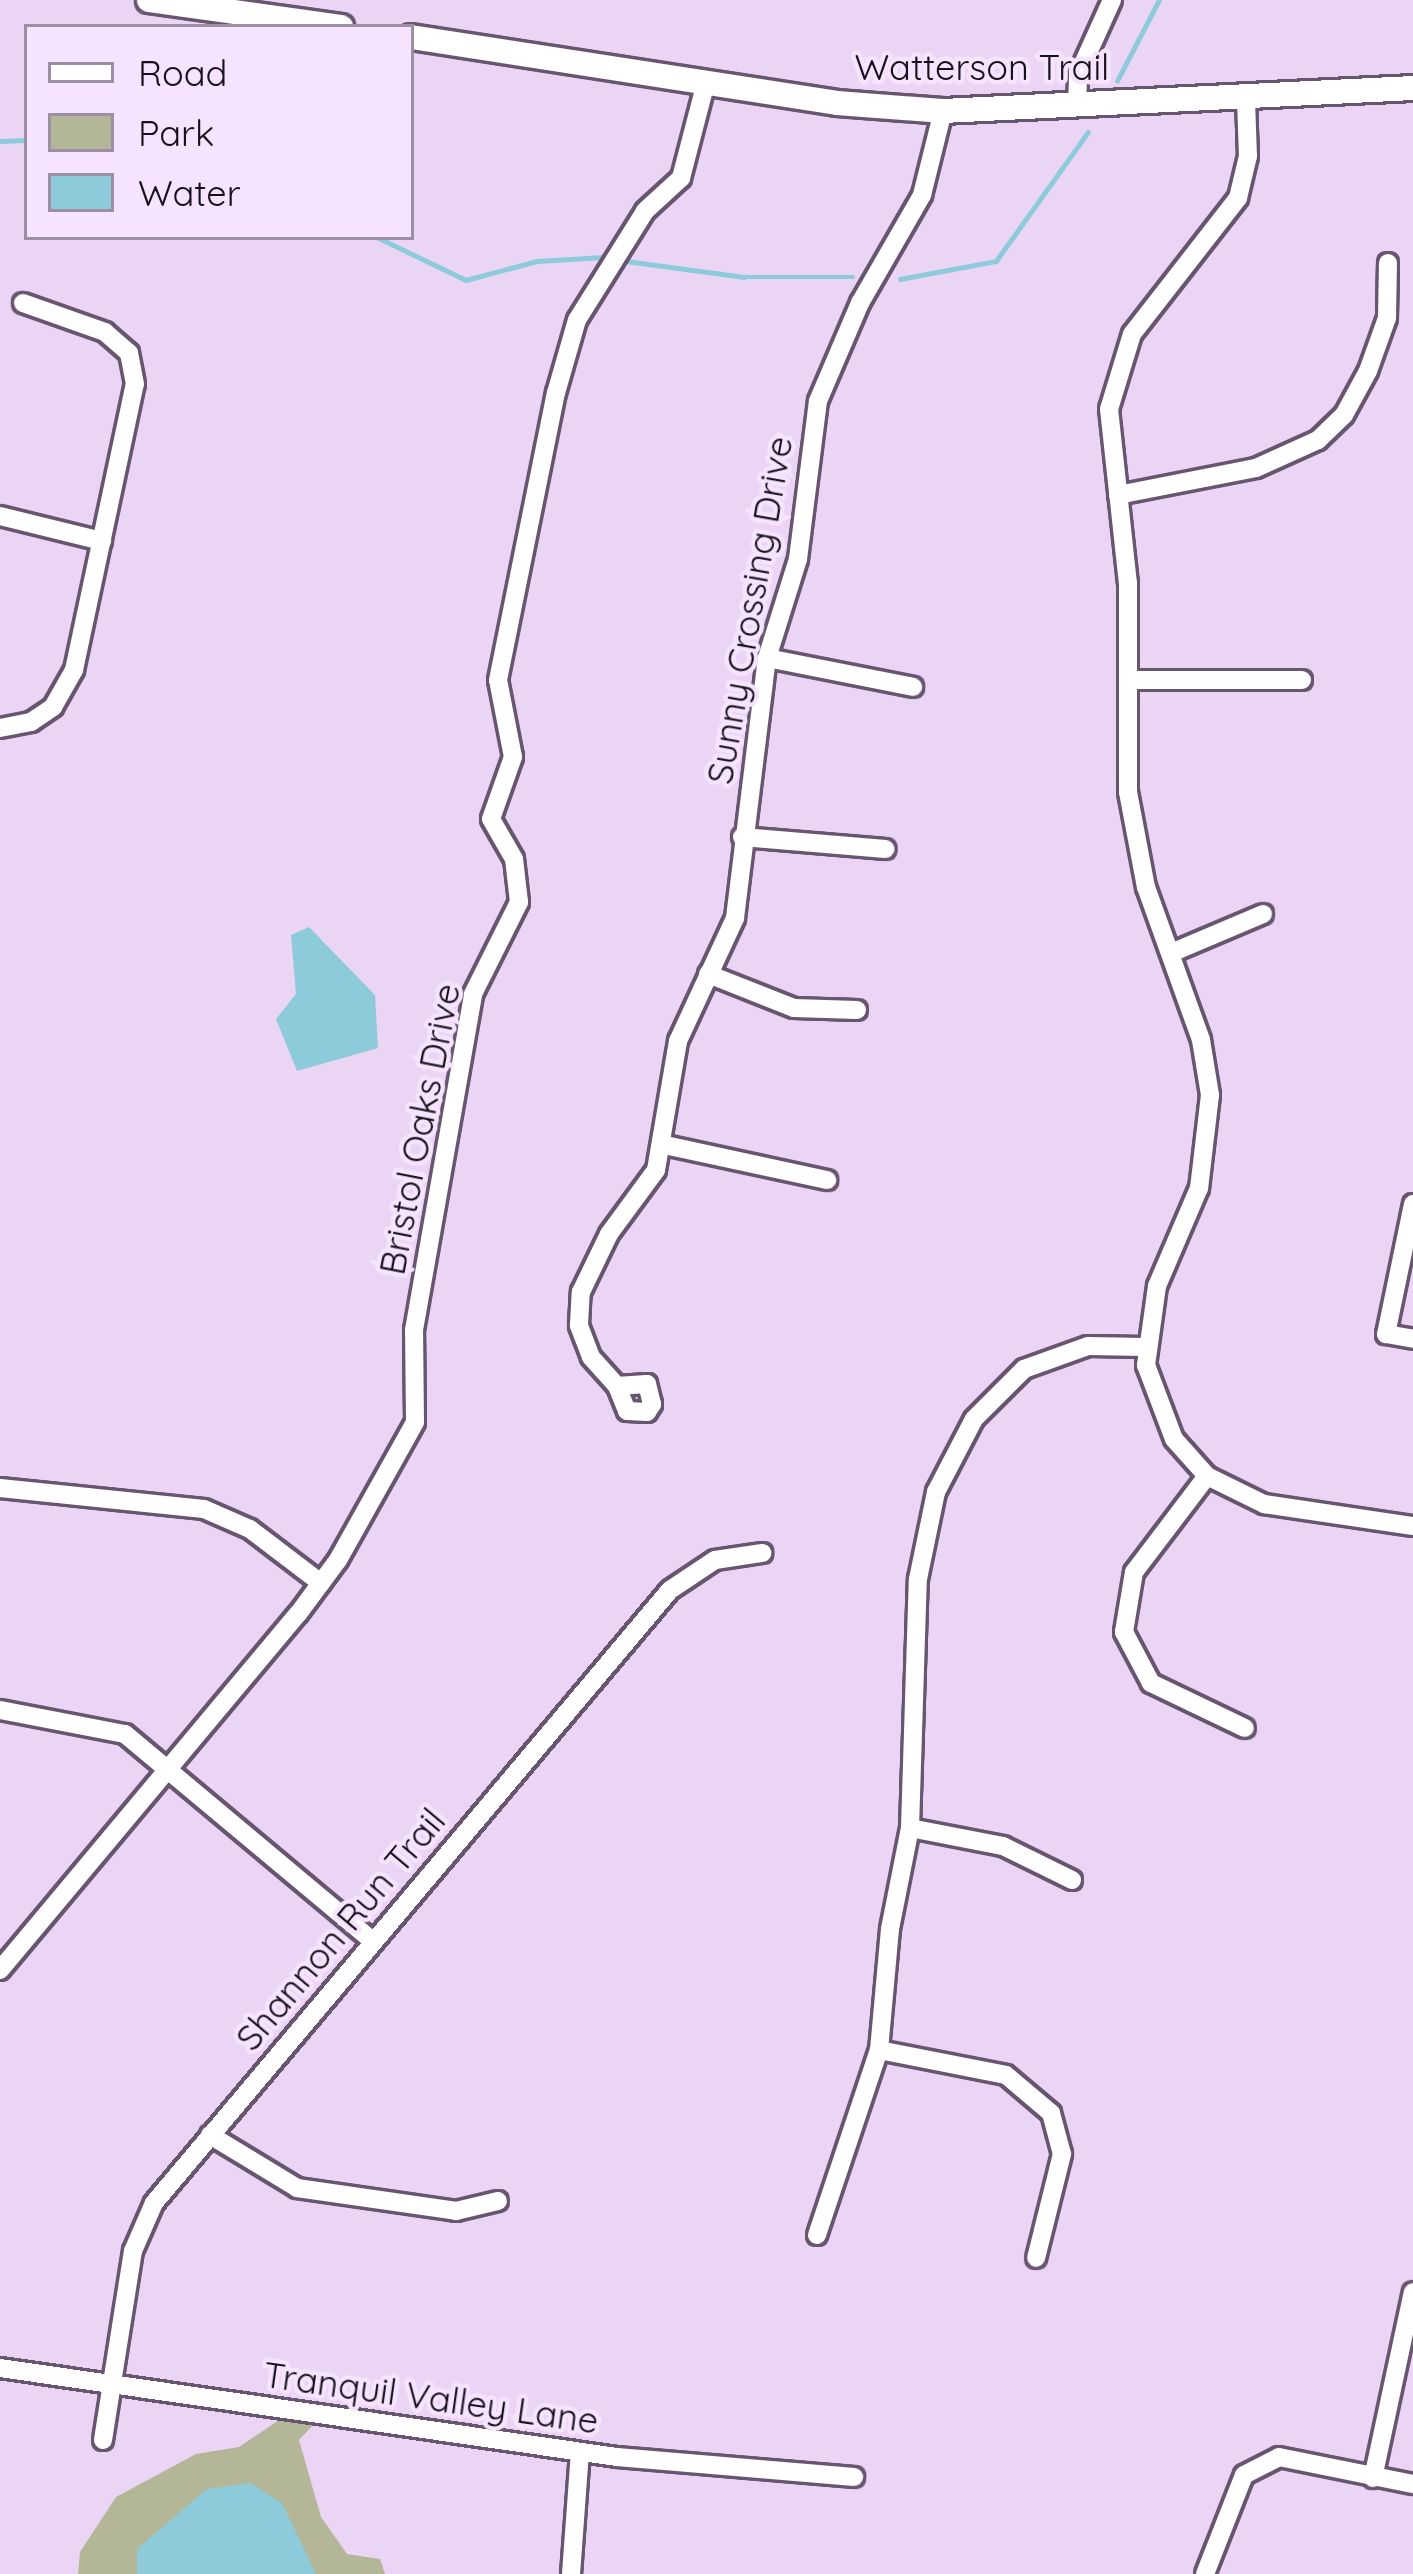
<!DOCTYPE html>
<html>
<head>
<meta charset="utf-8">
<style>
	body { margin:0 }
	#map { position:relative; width:1413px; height:2574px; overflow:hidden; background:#ebd5f5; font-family:Quicksand,sans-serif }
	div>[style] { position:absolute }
	.green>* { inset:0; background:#b3b797 }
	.water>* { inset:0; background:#8dcbda }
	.stream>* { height:4.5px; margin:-2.25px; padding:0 2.25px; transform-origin:2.25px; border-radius:2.25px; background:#8dcbda }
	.roads { filter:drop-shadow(3px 0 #685570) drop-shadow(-3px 0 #685570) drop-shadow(0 3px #685570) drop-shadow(0 -3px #685570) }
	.minor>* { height:18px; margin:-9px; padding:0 9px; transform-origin:9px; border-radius:9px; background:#fff }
	.major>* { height:24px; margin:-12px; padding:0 12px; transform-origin:12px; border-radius:12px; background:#fff }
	span { translate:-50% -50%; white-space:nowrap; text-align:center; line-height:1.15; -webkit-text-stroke:9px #f6e4fe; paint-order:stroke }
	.street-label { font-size:36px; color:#18101b }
	.legend { position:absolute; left:24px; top:24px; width:390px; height:216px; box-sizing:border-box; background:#f6e4fe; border:3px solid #9d8fa3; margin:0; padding:15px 21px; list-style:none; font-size:36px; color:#18101b }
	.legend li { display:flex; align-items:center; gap:24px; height:60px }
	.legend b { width:60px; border:3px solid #9d8fa3 }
</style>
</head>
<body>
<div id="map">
	<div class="green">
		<div style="clip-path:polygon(282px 2418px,316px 2422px,299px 2440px,321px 2517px,347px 2554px,380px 2559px,385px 2574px,78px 2574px,80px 2552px,116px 2497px,196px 2454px,239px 2447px)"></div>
	</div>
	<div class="water">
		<div style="clip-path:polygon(309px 927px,375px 995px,378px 1048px,297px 1071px,276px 1019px,296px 994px,291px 935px)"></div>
		<div style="clip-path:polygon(250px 2483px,282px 2503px,316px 2574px,137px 2574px,137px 2549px,207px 2489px)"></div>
	</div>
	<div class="stream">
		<div style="left:1117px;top:81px;width:91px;rotate:-62.6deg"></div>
		<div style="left:0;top:141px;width:27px;rotate:-2deg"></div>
		<div style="left:377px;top:237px;width:99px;rotate:25.8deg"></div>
		<div style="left:466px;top:280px;width:73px;rotate:-15deg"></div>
		<div style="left:537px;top:261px;width:66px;rotate:-3.5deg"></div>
		<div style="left:626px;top:261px;width:119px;rotate:7.7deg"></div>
		<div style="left:744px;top:277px;width:109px"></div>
		<div style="left:900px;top:279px;width:98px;rotate:-10.6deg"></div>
		<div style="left:996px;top:261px;width:158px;rotate:-54.5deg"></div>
	</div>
	<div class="roads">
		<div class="minor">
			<div style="left:1246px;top:100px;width:56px;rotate:88deg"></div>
			<div style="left:1248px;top:156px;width:43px;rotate:103.4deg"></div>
			<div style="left:1238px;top:198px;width:172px;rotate:127.9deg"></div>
			<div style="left:1132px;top:334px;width:78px;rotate:107deg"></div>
			<div style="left:1109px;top:409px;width:175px;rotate:83.8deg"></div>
			<div style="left:1128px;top:583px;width:209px;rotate:90deg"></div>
			<div style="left:1128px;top:792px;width:97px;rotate:79.3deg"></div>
			<div style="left:1146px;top:887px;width:163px;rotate:70.2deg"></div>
			<div style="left:1201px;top:1040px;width:56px;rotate:80.7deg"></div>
			<div style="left:1210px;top:1095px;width:94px;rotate:96.7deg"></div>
			<div style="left:1199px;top:1188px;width:107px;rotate:113.2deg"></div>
			<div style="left:1157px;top:1286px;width:80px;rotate:97.9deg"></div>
			<div style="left:1146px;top:1365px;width:79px;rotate:69.3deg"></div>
			<div style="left:1174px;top:1439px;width:50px;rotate:48.3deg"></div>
			<div style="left:1207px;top:1476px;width:64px;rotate:26.2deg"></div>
			<div style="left:1264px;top:1504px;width:151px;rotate:8.4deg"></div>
			<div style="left:1077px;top:106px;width:31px;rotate:-88deg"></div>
			<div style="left:1078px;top:75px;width:82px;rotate:-65.6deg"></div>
			<div style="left:1118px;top:495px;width:141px;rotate:-11.1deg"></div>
			<div style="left:1256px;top:468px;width:68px;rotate:-24.3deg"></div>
			<div style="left:1318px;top:440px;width:36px;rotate:-44deg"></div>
			<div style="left:1344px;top:415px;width:50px;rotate:-61.4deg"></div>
			<div style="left:1368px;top:371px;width:56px;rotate:-70.3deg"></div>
			<div style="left:1387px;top:318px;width:55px;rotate:-89deg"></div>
			<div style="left:0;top:516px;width:105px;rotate:13.8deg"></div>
			<div style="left:767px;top:658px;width:149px;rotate:11.2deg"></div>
			<div style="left:1130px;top:680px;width:172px"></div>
			<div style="left:0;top:728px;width:32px;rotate:-11deg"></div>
			<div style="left:31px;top:722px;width:27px;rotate:-34deg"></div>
			<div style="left:53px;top:707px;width:43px;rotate:-60.4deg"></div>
			<div style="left:74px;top:670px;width:292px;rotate:-78deg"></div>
			<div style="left:135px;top:384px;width:32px;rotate:-101deg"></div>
			<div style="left:129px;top:353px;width:32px;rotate:-139deg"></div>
			<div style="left:105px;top:332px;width:87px;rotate:-160.5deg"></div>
			<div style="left:742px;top:837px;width:144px;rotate:4.8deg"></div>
			<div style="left:1171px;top:953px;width:100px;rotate:-23deg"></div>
			<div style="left:708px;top:974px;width:92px;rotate:21.6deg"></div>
			<div style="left:794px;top:1008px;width:63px;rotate:1.8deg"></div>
			<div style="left:665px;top:1145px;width:166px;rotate:12.2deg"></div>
			<div style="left:1413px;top:1204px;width:133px;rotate:101.7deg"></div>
			<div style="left:1386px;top:1334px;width:27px;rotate:10deg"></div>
			<div style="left:617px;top:1386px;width:30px;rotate:-4deg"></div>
			<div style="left:647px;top:1384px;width:21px;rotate:76deg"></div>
			<div style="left:652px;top:1404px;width:9px;rotate:122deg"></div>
			<div style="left:647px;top:1412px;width:20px;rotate:-177deg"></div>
			<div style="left:627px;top:1411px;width:27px;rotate:-112deg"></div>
			<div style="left:617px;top:1386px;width:39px;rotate:-132deg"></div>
			<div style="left:591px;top:1357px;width:34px;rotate:-111deg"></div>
			<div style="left:579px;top:1325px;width:33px;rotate:-87deg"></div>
			<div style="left:581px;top:1292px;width:64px;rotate:-64.2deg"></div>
			<div style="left:609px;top:1234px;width:79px;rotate:-53.7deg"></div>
			<div style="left:656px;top:1170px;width:131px;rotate:-80.3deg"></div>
			<div style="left:678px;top:1041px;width:136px;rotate:-65.1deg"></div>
			<div style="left:735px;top:918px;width:262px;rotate:-83deg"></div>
			<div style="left:767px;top:658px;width:104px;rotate:-72.6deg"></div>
			<div style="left:798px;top:559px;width:159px;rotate:-82.8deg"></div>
			<div style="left:818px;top:401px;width:107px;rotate:-66.8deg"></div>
			<div style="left:860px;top:303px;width:125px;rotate:-60.1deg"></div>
			<div style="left:922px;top:195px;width:87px;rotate:-76deg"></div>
			<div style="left:1207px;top:1476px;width:121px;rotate:127.2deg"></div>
			<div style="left:1134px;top:1572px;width:61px;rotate:99.5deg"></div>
			<div style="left:1124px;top:1632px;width:58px;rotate:62.1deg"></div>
			<div style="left:1151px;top:1683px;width:104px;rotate:25.6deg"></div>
			<div style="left:0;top:1488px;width:205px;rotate:5.9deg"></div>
			<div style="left:204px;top:1509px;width:50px;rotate:23.5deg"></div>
			<div style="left:250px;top:1529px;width:89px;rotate:37.3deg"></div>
			<div style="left:0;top:1710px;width:127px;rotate:10.9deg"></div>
			<div style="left:125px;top:1734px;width:323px;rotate:39.9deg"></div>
			<div style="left:910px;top:1828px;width:95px;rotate:11deg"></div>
			<div style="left:1003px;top:1846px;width:77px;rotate:26.2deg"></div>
			<div style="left:0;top:1970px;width:464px;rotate:-50.1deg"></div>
			<div style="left:298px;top:1614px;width:67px;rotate:-53.5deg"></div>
			<div style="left:338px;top:1560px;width:158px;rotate:-60.8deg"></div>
			<div style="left:415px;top:1422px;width:92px;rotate:-90.6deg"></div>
			<div style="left:414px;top:1330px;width:341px;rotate:-80deg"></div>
			<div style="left:473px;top:994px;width:103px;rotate:-63.4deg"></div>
			<div style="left:519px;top:902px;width:43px;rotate:-96.6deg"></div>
			<div style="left:514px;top:859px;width:46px;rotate:-119.9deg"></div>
			<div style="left:491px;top:819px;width:66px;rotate:-70.5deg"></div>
			<div style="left:513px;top:757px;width:78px;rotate:-101deg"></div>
			<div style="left:498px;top:680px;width:293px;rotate:-78.6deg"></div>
			<div style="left:556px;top:393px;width:76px;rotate:-74deg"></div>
			<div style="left:577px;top:320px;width:128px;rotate:-58deg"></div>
			<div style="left:645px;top:211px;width:49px;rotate:-42.5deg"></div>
			<div style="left:681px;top:178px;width:99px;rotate:-75.4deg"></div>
			<div style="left:879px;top:2050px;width:129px;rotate:11.1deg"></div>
			<div style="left:1006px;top:2075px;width:59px;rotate:40.2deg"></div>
			<div style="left:1051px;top:2113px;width:42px;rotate:75deg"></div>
			<div style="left:1062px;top:2154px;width:107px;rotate:104deg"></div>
			<div style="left:210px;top:2135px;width:102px;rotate:31.3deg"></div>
			<div style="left:297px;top:2188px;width:161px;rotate:8.2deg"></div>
			<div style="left:456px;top:2211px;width:43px;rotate:-13.4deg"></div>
			<div style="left:817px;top:2235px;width:195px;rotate:-71.5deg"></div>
			<div style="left:879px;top:2050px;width:121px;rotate:-84.8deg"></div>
			<div style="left:890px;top:1929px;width:103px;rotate:-78.8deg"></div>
			<div style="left:910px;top:1828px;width:249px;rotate:-88.2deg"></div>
			<div style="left:918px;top:1579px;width:89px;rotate:-78.3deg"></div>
			<div style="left:936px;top:1492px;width:82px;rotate:-62.5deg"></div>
			<div style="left:974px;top:1419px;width:71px;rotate:-45deg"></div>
			<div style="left:1024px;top:1369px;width:68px;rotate:-19.8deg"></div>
			<div style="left:1088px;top:1346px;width:57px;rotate:1deg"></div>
			<div style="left:0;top:2368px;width:623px;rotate:8.21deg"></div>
			<div style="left:617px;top:2457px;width:238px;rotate:4.8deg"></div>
			<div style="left:103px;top:2440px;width:191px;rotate:-81deg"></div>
			<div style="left:133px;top:2251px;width:52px;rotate:-66.4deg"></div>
			<div style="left:154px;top:2203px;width:801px;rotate:-49.91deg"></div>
			<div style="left:670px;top:1590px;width:54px;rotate:-33.7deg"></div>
			<div style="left:715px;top:1560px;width:48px;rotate:-8.5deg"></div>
			<div style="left:1373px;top:2478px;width:190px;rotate:-77.9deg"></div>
			<div style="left:571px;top:2574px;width:122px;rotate:-85.8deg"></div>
			<div style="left:1205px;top:2574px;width:106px;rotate:-68.5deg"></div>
			<div style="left:1244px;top:2475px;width:39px;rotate:-27deg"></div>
			<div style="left:1279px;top:2457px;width:137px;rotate:11.4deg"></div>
		</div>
		<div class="major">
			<div style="left:149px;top:0;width:194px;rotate:8deg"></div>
			<div style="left:411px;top:37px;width:431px;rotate:8.8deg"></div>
			<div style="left:837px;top:103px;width:106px;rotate:4.3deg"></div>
			<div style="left:943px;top:111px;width:471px;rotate:-2.8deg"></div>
		</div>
	</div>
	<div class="street-label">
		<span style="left:982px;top:67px">Watterson Trail</span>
		<span style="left:749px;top:610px;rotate:-80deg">Sunny Crossing Drive</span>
		<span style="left:419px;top:1129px;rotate:-79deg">Bristol Oaks Drive</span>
		<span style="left:340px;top:1929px;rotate:-50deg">Shannon Run Trail</span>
		<span style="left:431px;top:2397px;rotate:8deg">Tranquil Valley Lane</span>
	</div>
	<ul class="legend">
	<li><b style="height:15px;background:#fff"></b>Road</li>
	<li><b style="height:33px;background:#b3b797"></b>Park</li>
	<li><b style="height:33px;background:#8dcbda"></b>Water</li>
	</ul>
</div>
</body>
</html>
